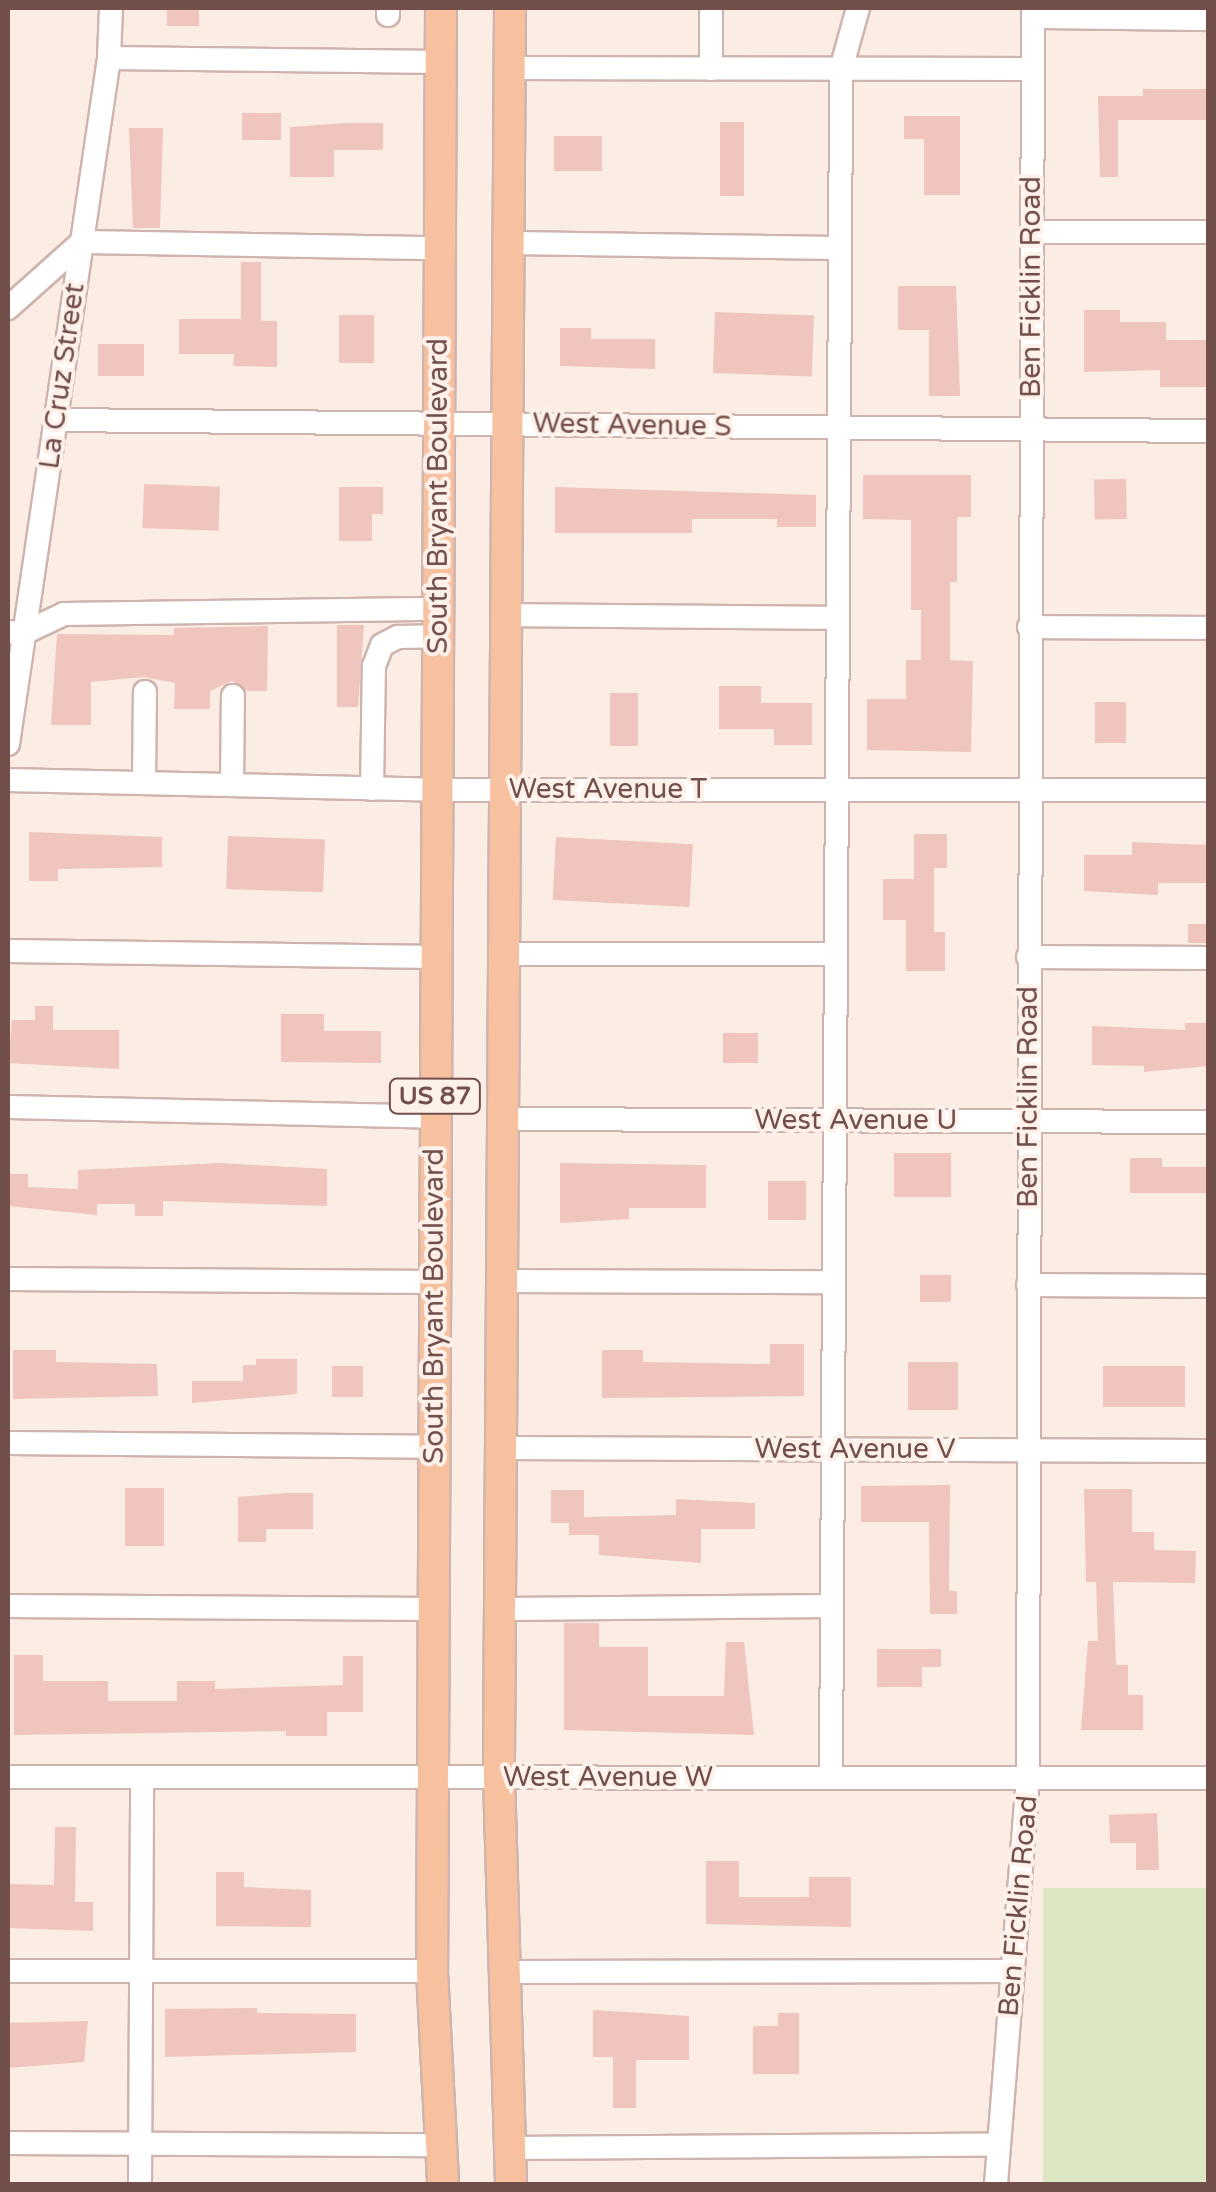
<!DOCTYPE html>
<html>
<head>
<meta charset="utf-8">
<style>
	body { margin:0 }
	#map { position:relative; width:1216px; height:2192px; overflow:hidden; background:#fbede4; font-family:"Varela Round",sans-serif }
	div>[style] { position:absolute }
	.green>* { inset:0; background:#dbe8c3; transform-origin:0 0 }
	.building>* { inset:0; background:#efc5bd; transform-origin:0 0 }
	.roads { filter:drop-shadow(2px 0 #ceb4ae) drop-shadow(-2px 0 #ceb4ae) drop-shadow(0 2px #ceb4ae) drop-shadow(0 -2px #ceb4ae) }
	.minor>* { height:22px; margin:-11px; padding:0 11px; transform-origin:11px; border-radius:11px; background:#fff }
	.major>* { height:30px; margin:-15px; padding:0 15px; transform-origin:15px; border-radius:15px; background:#f7c19f }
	span { translate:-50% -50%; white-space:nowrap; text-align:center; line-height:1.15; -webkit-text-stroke:8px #fef1ea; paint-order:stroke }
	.shield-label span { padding:2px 8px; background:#fef1ea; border:2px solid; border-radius:8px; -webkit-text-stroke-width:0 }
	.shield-label { font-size:25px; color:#724f4b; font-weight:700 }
	.street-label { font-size:28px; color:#724f4b }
	.frame { position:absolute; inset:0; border:10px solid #724f4b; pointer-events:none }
</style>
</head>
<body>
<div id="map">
	<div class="green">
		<div style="left:1208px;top:1888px;width:296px;height:165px;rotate:90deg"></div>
	</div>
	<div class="building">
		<div style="left:167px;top:8px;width:32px;height:18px"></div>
		<div style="clip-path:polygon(1143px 89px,1208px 89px,1208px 120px,1118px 120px,1118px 177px,1100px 177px,1098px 96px,1143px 96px)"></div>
		<div style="left:242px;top:113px;width:39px;height:27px"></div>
		<div style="clip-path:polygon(904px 116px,960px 116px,960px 195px,924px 195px,924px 139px,904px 139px)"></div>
		<div style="left:720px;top:122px;width:24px;height:74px"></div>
		<div style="clip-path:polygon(347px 123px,383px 123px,383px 150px,334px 150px,334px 177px,290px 177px,290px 127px)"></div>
		<div style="clip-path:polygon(129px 128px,163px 128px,160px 228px,133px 228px)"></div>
		<div style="left:554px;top:136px;width:48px;height:35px"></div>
		<div style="clip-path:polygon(241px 262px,261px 262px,261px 321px,277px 321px,277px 367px,233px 366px,234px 354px,179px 354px,179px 319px,241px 319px)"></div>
		<div style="clip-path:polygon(898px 286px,956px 286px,960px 396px,929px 396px,929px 330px,898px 330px)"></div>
		<div style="clip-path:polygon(1084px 310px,1120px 310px,1120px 322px,1166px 322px,1166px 340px,1208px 340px,1208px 387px,1160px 387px,1160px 370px,1084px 372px)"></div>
		<div style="left:715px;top:312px;width:99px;height:61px;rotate:2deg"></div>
		<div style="left:339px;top:315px;width:35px;height:48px"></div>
		<div style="clip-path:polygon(560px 328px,591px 328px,591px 339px,655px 339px,655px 369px,560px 366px)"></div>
		<div style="left:98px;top:344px;width:46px;height:32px"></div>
		<div style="clip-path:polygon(863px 475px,971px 475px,971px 517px,957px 517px,957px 582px,950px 582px,950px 660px,973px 661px,971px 752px,867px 750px,867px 699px,906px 699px,906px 660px,921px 660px,921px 610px,911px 610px,911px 520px,863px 519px)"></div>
		<div style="left:1126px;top:479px;width:40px;height:32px;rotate:89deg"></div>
		<div style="left:144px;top:484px;width:76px;height:44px;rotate:2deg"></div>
		<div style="clip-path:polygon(339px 487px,383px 487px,383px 514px,372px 514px,372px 541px,339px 541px)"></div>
		<div style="clip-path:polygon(555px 487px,816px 495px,816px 527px,777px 527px,777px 519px,692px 519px,692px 533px,555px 533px)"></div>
		<div style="clip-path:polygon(337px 625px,364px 625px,358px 707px,337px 707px)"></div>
		<div style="clip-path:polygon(268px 626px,267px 691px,247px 691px,232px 681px,210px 691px,210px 709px,174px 709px,175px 683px,144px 677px,91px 682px,91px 725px,51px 725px,57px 634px,174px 635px,174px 628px)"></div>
		<div style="clip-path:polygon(719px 686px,761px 686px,761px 703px,812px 703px,812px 745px,774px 745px,774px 729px,719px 729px)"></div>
		<div style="left:610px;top:693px;width:28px;height:53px"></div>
		<div style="left:1095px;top:702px;width:31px;height:41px"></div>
		<div style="clip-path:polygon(29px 832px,162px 837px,162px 867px,58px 869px,58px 881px,29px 881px)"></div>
		<div style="clip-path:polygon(914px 834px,947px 834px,947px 868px,934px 868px,934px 932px,945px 932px,945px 971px,906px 971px,906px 920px,883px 920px,883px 879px,914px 879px)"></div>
		<div style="left:228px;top:836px;width:97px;height:53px;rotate:2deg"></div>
		<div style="left:556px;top:837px;width:137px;height:63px;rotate:3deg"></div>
		<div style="clip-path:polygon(1132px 842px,1208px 845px,1208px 883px,1158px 883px,1158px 895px,1084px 891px,1084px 855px,1132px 855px)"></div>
		<div style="left:1188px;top:924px;width:20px;height:19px"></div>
		<div style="clip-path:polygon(35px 1006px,53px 1006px,53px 1030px,119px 1030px,119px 1069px,8px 1063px,12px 1020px,35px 1020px)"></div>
		<div style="clip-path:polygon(281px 1014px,324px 1014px,324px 1031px,381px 1031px,381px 1063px,281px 1062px)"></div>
		<div style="clip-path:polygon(1185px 1023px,1208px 1023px,1208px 1066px,1144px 1072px,1144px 1066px,1092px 1065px,1092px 1026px,1185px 1030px)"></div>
		<div style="left:723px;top:1033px;width:35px;height:30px"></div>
		<div style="left:894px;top:1153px;width:57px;height:44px"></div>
		<div style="clip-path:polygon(1130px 1158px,1162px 1158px,1162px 1167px,1208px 1167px,1208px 1193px,1130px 1193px)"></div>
		<div style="clip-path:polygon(220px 1163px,327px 1169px,327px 1206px,163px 1201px,163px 1216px,135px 1216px,135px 1204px,97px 1204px,97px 1215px,8px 1206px,8px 1174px,28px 1174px,28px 1187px,78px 1189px,78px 1170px)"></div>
		<div style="clip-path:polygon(560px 1163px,706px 1165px,706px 1208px,629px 1208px,629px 1219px,560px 1223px)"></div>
		<div style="left:768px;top:1181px;width:38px;height:39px"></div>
		<div style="left:920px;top:1275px;width:31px;height:27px"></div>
		<div style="clip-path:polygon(770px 1344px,804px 1344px,804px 1396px,602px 1398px,602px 1350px,643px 1350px,643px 1362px,770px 1364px)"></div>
		<div style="clip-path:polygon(13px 1350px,56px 1350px,56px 1362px,157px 1364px,158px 1396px,13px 1399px)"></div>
		<div style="clip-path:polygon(256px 1359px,297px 1359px,297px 1394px,192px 1403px,192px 1381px,243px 1381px,243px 1365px,256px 1365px)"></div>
		<div style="left:908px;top:1362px;width:50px;height:48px"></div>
		<div style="left:363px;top:1366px;width:31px;height:31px;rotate:90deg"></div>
		<div style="left:1103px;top:1366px;width:82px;height:41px"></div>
		<div style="clip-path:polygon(950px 1485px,949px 1591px,957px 1591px,957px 1614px,930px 1614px,929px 1522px,861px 1522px,861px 1486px)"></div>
		<div style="left:125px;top:1488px;width:39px;height:58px"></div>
		<div style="clip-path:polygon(1084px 1489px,1132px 1489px,1132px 1532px,1154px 1532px,1154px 1550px,1196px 1551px,1195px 1583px,1113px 1582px,1116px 1665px,1128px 1665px,1128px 1695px,1143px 1695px,1143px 1730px,1081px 1730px,1088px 1641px,1098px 1641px,1096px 1582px,1086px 1582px)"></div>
		<div style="clip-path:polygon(551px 1490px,584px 1490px,584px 1517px,676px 1515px,676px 1499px,755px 1503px,755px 1529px,701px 1529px,701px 1563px,599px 1555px,599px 1535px,569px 1535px,569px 1523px,551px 1523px)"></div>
		<div style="clip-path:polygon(287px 1493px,313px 1493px,313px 1529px,266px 1529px,266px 1542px,238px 1542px,238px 1497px)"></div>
		<div style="clip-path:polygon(564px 1623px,599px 1623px,599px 1647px,648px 1647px,648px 1696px,724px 1696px,726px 1642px,744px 1642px,754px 1735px,564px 1730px)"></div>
		<div style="clip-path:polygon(877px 1649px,941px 1649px,941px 1667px,922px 1667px,922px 1687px,877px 1687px)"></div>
		<div style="clip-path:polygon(14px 1655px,43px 1655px,43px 1681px,108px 1681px,108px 1701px,177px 1701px,177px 1681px,215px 1681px,215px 1689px,343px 1685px,343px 1656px,363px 1656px,363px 1712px,327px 1712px,327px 1736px,286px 1736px,286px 1731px,14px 1735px)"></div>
		<div style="clip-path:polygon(1157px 1813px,1159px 1870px,1136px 1870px,1136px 1843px,1110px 1843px,1109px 1815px)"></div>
		<div style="clip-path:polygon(55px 1827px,76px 1827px,75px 1902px,93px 1902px,93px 1931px,8px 1928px,8px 1884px,54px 1885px)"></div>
		<div style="clip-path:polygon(706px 1861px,739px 1861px,739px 1897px,809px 1897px,809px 1877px,851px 1877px,851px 1927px,706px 1924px)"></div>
		<div style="clip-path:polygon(216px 1872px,244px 1872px,244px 1887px,311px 1890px,311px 1927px,216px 1926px)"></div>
		<div style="clip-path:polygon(257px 2008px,257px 2013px,356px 2014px,356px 2052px,165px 2057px,165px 2009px)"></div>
		<div style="clip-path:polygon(593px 2010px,689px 2016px,689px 2060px,636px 2060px,636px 2108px,613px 2108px,613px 2057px,593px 2057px)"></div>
		<div style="clip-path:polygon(778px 2013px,799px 2013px,799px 2074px,753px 2074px,753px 2026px,778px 2026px)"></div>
		<div style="clip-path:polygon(88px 2021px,84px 2062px,8px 2068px,8px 2023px)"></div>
	</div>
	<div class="roads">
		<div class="minor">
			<div style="left:388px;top:15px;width:7px;rotate:-90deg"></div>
			<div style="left:1033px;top:17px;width:175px;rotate:0.7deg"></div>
			<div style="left:109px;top:58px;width:333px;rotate:0.7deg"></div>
			<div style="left:510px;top:68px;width:522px;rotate:0.11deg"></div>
			<div style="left:711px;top:69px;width:61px;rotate:-90deg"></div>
			<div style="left:1032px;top:232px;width:176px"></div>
			<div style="left:509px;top:243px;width:331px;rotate:0.9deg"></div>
			<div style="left:8px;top:308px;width:99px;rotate:-41.7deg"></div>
			<div style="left:82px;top:242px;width:358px;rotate:1deg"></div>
			<div style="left:55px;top:420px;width:1153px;rotate:0.55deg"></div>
			<div style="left:507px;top:615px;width:331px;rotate:0.5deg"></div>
			<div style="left:1029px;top:627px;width:179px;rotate:0.3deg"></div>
			<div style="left:8px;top:632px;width:16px;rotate:4deg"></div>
			<div style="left:24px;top:633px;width:44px;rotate:-25.4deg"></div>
			<div style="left:64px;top:614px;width:373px;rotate:-0.8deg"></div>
			<div style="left:8px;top:744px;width:693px;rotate:-81.62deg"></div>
			<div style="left:109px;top:58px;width:50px;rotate:-87.7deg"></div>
			<div style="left:8px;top:780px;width:428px;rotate:1.3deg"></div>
			<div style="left:436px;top:790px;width:772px"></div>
			<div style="left:144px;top:783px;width:91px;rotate:-89.4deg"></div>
			<div style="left:232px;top:785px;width:89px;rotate:-89.4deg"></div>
			<div style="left:372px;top:789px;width:123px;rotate:-89.1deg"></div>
			<div style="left:374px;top:666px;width:22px;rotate:-69deg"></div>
			<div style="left:382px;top:645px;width:18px;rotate:-27deg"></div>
			<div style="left:398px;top:637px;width:39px;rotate:-1deg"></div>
			<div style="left:8px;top:951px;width:427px;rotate:0.8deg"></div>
			<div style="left:505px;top:954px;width:331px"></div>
			<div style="left:1028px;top:957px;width:180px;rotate:0.3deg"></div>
			<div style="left:8px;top:1107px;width:427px;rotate:1.3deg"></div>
			<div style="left:504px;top:1119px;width:704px;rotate:0.24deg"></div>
			<div style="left:8px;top:1279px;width:426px;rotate:0.4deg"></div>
			<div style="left:503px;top:1281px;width:331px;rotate:0.2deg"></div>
			<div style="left:1028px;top:1285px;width:180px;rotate:0.3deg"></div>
			<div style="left:8px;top:1443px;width:425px;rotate:0.5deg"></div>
			<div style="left:502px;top:1448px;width:706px;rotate:0.24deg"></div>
			<div style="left:8px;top:1606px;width:425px;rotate:0.4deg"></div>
			<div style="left:501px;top:1609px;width:331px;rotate:-0.5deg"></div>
			<div style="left:8px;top:1777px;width:1200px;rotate:0.05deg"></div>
			<div style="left:831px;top:1777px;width:1708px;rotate:-89.66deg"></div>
			<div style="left:841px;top:69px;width:63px;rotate:-74.4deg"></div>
			<div style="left:8px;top:1971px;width:424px"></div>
			<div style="left:501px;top:1972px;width:512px;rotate:-0.11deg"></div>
			<div style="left:8px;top:2143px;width:433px;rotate:0.3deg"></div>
			<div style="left:509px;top:2148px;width:490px;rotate:-0.4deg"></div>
			<div style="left:140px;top:2184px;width:407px;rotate:-89.7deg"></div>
			<div style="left:996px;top:2184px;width:407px;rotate:-85.5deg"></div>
			<div style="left:1028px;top:1778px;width:1770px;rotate:-89.84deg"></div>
		</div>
		<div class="major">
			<div style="left:441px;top:8px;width:1963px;rotate:90.26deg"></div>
			<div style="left:432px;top:1971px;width:213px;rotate:87deg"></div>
			<div style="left:510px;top:8px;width:1769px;rotate:90.36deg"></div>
			<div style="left:499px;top:1777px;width:407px;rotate:88.3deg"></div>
		</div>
	</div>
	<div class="shield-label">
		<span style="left:435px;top:1096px">US 87</span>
	</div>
	<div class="street-label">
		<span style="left:1031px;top:287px;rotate:-90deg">Ben Ficklin Road</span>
		<span style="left:62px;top:376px;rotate:-82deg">La Cruz Street</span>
		<span style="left:632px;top:425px;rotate:1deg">West Avenue S</span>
		<span style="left:438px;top:496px;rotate:-90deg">South Bryant Boulevard</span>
		<span style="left:608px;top:789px">West Avenue T</span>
		<span style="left:1028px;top:1097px;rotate:-90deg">Ben Ficklin Road</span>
		<span style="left:856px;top:1120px">West Avenue U</span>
		<span style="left:434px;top:1306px;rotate:-90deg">South Bryant Boulevard</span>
		<span style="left:855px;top:1449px">West Avenue V</span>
		<span style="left:608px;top:1777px">West Avenue W</span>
		<span style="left:1018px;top:1906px;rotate:-85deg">Ben Ficklin Road</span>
	</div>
	<div class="frame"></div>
</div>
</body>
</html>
